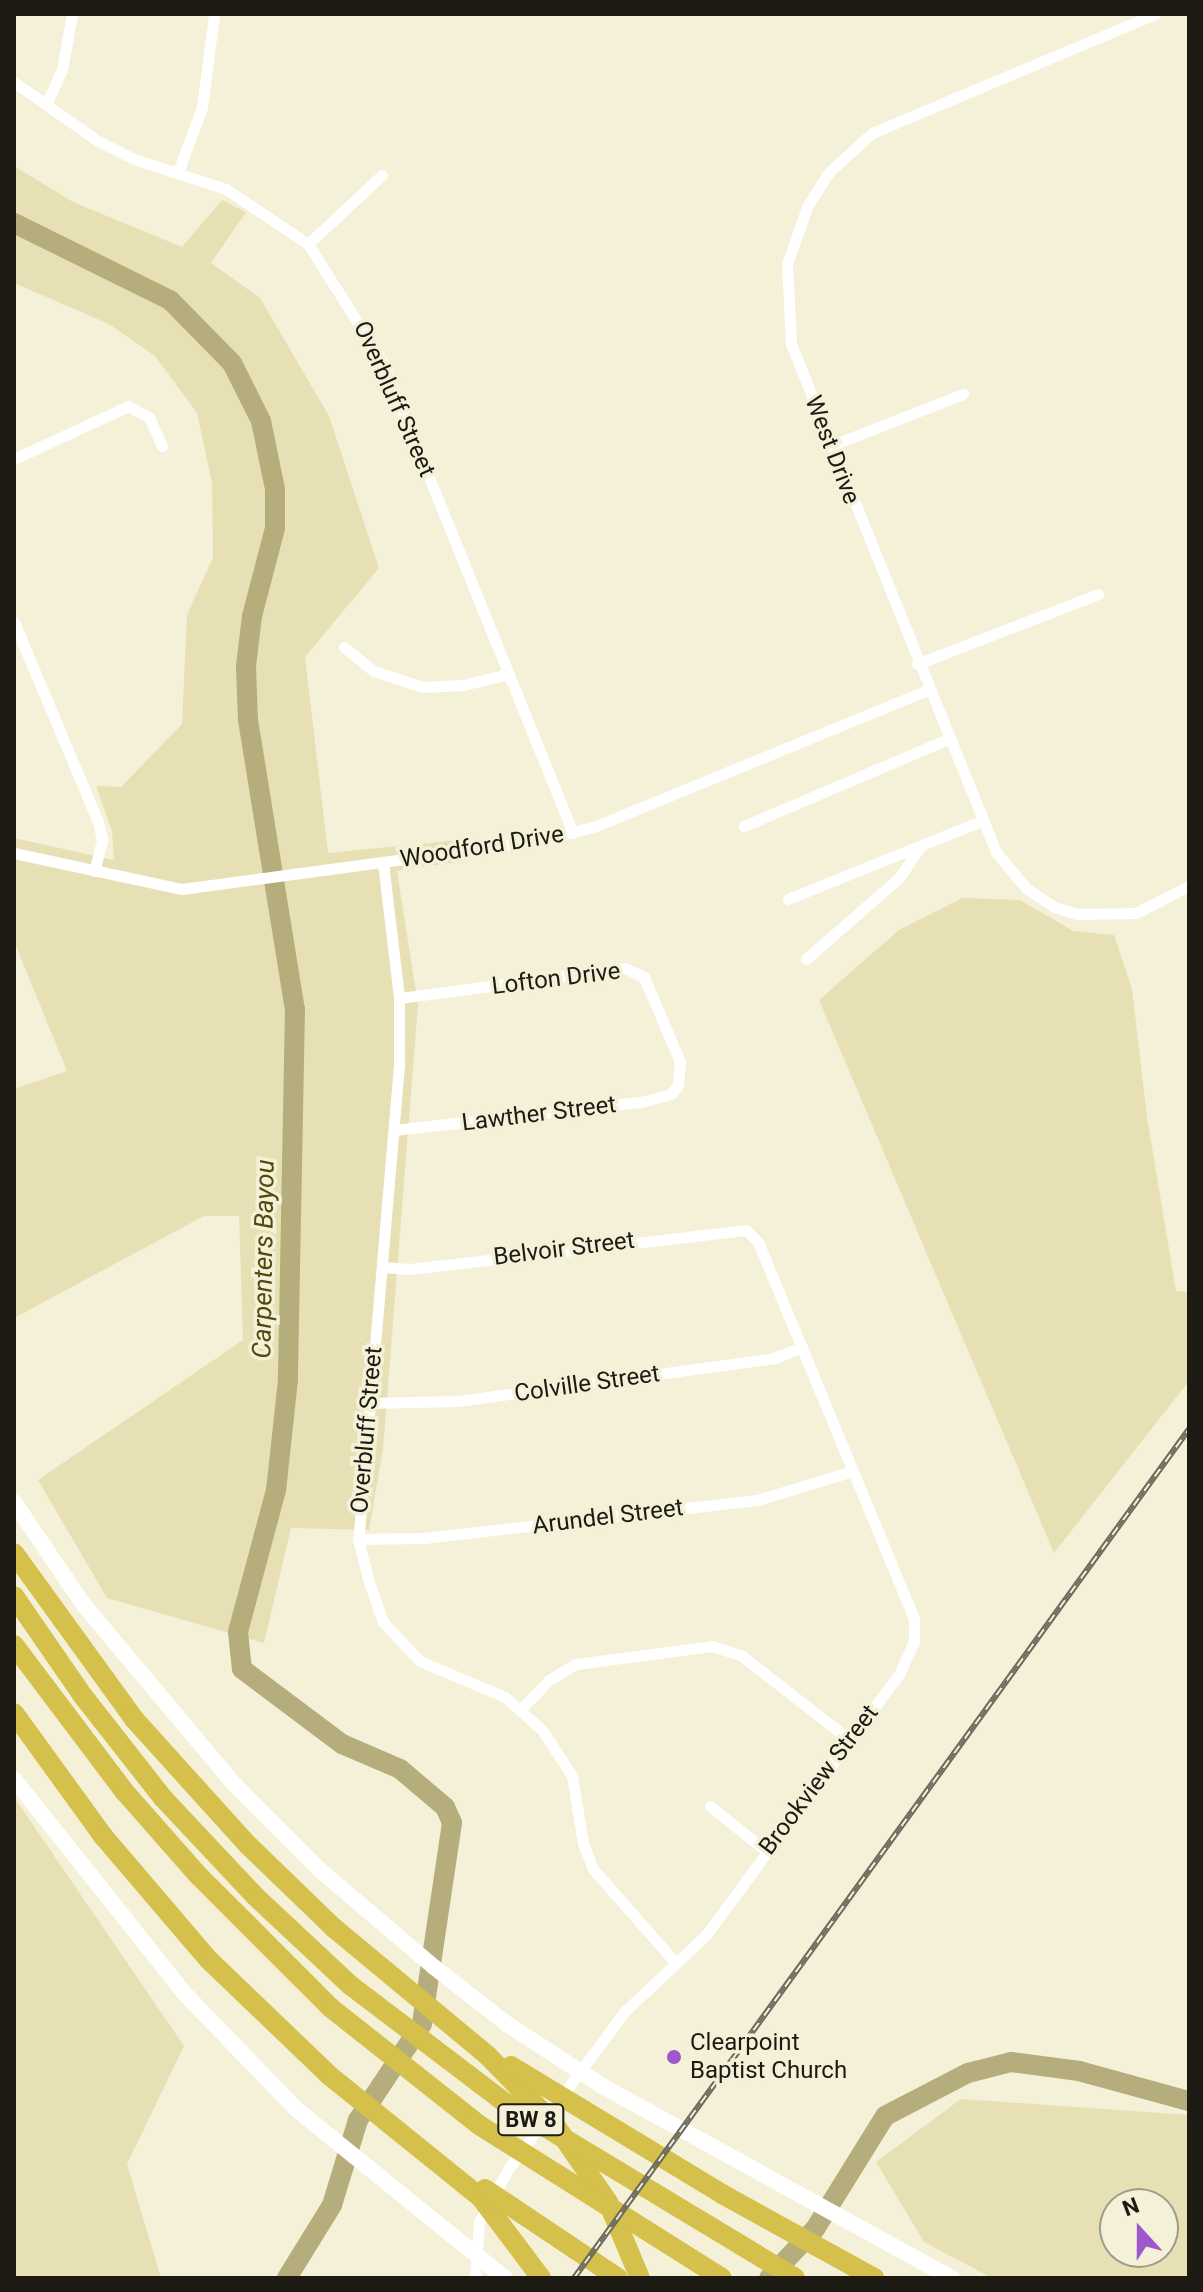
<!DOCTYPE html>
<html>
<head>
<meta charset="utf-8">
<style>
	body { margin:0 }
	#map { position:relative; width:1203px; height:2292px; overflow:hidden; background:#f4f1d8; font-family:Roboto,sans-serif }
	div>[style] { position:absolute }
	.green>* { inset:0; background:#e7e0b4 }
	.river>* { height:20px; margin:-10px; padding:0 10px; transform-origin:10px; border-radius:10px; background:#b5ad7c }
	.street>* { height:11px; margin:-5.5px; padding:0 5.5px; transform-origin:5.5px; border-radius:5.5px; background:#fff }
	.secondary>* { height:16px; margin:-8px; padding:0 8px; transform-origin:8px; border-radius:8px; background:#fff }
	.highway>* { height:20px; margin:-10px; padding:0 10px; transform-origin:10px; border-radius:10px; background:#d4c04a }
	.rail>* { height:6px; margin-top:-3px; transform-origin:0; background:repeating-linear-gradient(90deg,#f4f1d8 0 9px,#6c6a5c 0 18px); box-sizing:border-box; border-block:2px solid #6c6a5c }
	.dots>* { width:22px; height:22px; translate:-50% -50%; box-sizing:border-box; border:4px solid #f4f1d8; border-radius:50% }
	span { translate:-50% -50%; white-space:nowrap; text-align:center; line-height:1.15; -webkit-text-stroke:7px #f4f1d8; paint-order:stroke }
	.shield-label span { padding:2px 6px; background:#f4f1d8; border:2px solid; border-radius:6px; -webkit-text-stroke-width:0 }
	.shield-label { font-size:22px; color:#1c1a12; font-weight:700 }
	.street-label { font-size:24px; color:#1c1a12 }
	.poi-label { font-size:24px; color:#1c1a12 }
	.left { translate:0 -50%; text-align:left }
	.water-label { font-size:26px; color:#52490c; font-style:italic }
	.frame { position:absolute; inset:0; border:16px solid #1c1a12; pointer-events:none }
	.north { position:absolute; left:1099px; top:2188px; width:80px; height:80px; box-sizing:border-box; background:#f4f1d8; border:2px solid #9e9b89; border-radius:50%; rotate:339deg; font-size:22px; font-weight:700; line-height:32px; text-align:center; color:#1c1a12 }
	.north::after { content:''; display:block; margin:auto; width:28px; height:36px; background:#9f58cc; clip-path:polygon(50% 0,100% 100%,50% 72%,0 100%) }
</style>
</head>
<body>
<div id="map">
	<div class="green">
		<div style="clip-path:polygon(14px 166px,73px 202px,182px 247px,222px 200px,246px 212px,211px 263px,260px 298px,329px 416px,379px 568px,305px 657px,328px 853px,460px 840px,463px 861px,397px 871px,418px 1005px,383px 1449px,369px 1530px,291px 1528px,264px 1643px,107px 1598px,38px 1480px,243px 1340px,239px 1216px,204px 1216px,14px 1318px,14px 1089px,67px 1071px,14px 941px,14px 838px,114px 860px,112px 831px,96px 786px,121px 787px,182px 724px,187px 615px,213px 557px,212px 483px,197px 413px,155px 356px,109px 324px,14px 283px)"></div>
		<div style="clip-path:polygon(963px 898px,1020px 900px,1073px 931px,1114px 935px,1132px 989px,1147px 1117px,1176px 1291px,1189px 1292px,1189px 1381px,1054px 1553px,819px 1000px,899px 930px)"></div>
		<div style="clip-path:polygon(14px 1797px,184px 2046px,127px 2164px,161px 2278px,14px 2278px)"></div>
		<div style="clip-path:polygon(evenodd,961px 2099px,1189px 2115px,1189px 2278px,992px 2278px,924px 2242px,876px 2162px,961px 2099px,1163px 2204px,1163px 2252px,1115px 2252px,1115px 2204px,1163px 2204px)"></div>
	</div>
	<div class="river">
		<div style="left:14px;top:223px;width:174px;rotate:26.3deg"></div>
		<div style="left:170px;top:300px;width:88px;rotate:45.5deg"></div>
		<div style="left:232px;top:363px;width:65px;rotate:63.4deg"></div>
		<div style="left:261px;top:421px;width:69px;rotate:78.4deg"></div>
		<div style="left:275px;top:489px;width:39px;rotate:90deg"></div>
		<div style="left:275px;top:528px;width:91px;rotate:104.6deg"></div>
		<div style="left:252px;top:616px;width:50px;rotate:96.8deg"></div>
		<div style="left:246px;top:666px;width:54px;rotate:87.9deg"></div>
		<div style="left:248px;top:720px;width:293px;rotate:80.8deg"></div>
		<div style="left:295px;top:1009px;width:371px;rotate:91.1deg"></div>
		<div style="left:288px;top:1380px;width:111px;rotate:96.2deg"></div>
		<div style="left:276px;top:1490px;width:147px;rotate:105deg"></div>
		<div style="left:238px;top:1632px;width:37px;rotate:84deg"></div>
		<div style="left:242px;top:1669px;width:125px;rotate:36.9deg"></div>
		<div style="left:342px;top:1744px;width:63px;rotate:23.3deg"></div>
		<div style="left:400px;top:1769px;width:59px;rotate:40.2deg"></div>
		<div style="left:445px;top:1807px;width:17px;rotate:66deg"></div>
		<div style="left:452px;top:1823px;width:203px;rotate:98.5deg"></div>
		<div style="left:422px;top:2024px;width:115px;rotate:123.7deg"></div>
		<div style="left:358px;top:2120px;width:89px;rotate:107deg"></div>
		<div style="left:332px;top:2205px;width:86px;rotate:121.7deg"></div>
		<div style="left:769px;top:2278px;width:67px;rotate:-46.8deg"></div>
		<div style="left:815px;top:2229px;width:133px;rotate:-58.2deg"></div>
		<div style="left:885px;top:2116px;width:93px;rotate:-27.4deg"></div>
		<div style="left:968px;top:2073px;width:44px;rotate:-14.3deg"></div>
		<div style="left:1011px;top:2062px;width:69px;rotate:7.5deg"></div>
		<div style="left:1079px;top:2071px;width:114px;rotate:15.3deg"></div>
	</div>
	<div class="street">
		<div style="left:1155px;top:14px;width:307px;rotate:157.2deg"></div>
		<div style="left:872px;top:133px;width:58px;rotate:137.8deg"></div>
		<div style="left:829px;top:172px;width:41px;rotate:122.2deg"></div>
		<div style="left:807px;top:207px;width:60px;rotate:109.3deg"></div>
		<div style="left:787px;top:264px;width:80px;rotate:87.1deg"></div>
		<div style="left:791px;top:344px;width:548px;rotate:68.02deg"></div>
		<div style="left:996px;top:852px;width:47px;rotate:50.2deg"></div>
		<div style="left:1026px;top:888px;width:34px;rotate:34deg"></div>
		<div style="left:1054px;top:907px;width:24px;rotate:17deg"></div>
		<div style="left:1077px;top:914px;width:59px;rotate:-1deg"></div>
		<div style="left:1136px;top:913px;width:59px;rotate:-27deg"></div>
		<div style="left:14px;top:82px;width:103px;rotate:35.1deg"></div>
		<div style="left:98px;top:141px;width:40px;rotate:26.6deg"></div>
		<div style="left:134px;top:159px;width:97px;rotate:18.1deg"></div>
		<div style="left:226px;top:189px;width:99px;rotate:33.9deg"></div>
		<div style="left:308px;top:244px;width:138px;rotate:57.7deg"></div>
		<div style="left:382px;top:361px;width:509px;rotate:67.97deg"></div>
		<div style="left:46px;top:104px;width:38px;rotate:-65deg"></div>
		<div style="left:62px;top:70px;width:57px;rotate:-79.9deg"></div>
		<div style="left:178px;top:172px;width:69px;rotate:-69.7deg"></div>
		<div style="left:202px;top:107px;width:94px;rotate:-82.6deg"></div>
		<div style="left:308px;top:244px;width:101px;rotate:-43deg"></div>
		<div style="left:830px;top:446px;width:143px;rotate:-21.4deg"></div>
		<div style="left:14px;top:459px;width:126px;rotate:-24.9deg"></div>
		<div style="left:128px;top:406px;width:24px;rotate:28deg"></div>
		<div style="left:149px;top:417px;width:32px;rotate:66deg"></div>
		<div style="left:14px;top:622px;width:217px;rotate:67.2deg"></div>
		<div style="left:98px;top:822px;width:18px;rotate:77deg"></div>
		<div style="left:102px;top:840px;width:32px;rotate:104deg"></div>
		<div style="left:344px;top:647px;width:38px;rotate:39deg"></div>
		<div style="left:374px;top:671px;width:52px;rotate:18.1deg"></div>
		<div style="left:423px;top:687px;width:40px;rotate:-2.9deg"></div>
		<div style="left:463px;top:685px;width:46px;rotate:-13.7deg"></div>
		<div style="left:917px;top:664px;width:194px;rotate:-21.1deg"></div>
		<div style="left:744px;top:826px;width:222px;rotate:-23.1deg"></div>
		<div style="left:14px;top:853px;width:172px;rotate:12.1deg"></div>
		<div style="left:182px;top:889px;width:360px;rotate:-7.7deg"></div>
		<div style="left:539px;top:841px;width:59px;rotate:-14.7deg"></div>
		<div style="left:596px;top:826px;width:359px;rotate:-22.3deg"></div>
		<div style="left:383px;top:863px;width:136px;rotate:83.2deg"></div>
		<div style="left:399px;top:998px;width:67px;rotate:90deg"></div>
		<div style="left:399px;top:1065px;width:476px;rotate:94.9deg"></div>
		<div style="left:358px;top:1539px;width:44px;rotate:75.7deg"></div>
		<div style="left:369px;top:1582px;width:42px;rotate:70.7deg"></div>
		<div style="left:383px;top:1622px;width:54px;rotate:46.5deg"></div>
		<div style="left:420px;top:1661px;width:92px;rotate:23deg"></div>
		<div style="left:505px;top:1697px;width:51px;rotate:41.8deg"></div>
		<div style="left:543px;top:1731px;width:54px;rotate:57.2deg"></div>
		<div style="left:572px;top:1776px;width:68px;rotate:80.7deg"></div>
		<div style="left:583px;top:1843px;width:28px;rotate:69deg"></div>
		<div style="left:593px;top:1869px;width:123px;rotate:48.6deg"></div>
		<div style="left:788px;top:899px;width:208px;rotate:-22deg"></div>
		<div style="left:806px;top:959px;width:123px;rotate:-41.1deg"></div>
		<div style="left:899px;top:878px;width:37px;rotate:-56deg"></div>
		<div style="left:394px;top:1130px;width:249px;rotate:-6.5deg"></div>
		<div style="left:641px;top:1102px;width:31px;rotate:-15deg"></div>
		<div style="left:671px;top:1094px;width:11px;rotate:-52deg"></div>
		<div style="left:678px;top:1085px;width:23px;rotate:-85deg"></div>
		<div style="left:680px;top:1062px;width:92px;rotate:-113deg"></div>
		<div style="left:644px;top:977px;width:21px;rotate:-155deg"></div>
		<div style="left:625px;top:968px;width:228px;rotate:172.4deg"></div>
		<div style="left:382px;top:1267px;width:28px;rotate:4deg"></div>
		<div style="left:410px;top:1269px;width:338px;rotate:-6.6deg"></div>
		<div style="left:746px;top:1230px;width:17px;rotate:45deg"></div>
		<div style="left:758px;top:1242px;width:408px;rotate:67.5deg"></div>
		<div style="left:914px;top:1619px;width:22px;rotate:90deg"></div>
		<div style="left:914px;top:1641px;width:36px;rotate:114deg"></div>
		<div style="left:899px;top:1674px;width:325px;rotate:126.5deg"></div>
		<div style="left:706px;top:1935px;width:111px;rotate:136.8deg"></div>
		<div style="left:625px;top:2011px;width:195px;rotate:126.5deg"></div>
		<div style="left:509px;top:2168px;width:62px;rotate:119.1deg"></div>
		<div style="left:479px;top:2222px;width:56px;rotate:94.1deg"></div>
		<div style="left:369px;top:1403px;width:89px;rotate:-1.3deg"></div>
		<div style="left:458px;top:1401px;width:319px;rotate:-7.7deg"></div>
		<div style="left:774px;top:1358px;width:30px;rotate:-21deg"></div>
		<div style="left:358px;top:1539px;width:66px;rotate:-0.9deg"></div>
		<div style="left:424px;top:1538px;width:335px;rotate:-6.5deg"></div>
		<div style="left:757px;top:1500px;width:100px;rotate:-16.8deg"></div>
		<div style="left:521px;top:1709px;width:40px;rotate:-46deg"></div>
		<div style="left:549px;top:1680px;width:31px;rotate:-31deg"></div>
		<div style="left:576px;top:1664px;width:137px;rotate:-7.5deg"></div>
		<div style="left:712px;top:1646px;width:32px;rotate:18deg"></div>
		<div style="left:742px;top:1656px;width:137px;rotate:37.9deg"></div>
		<div style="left:710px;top:1806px;width:70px;rotate:38.7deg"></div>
	</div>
	<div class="secondary">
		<div style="left:14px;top:1502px;width:123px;rotate:55.9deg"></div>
		<div style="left:83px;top:1604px;width:236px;rotate:50deg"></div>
		<div style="left:235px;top:1785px;width:120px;rotate:45deg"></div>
		<div style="left:320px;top:1870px;width:150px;rotate:40.4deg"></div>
		<div style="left:434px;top:1967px;width:93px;rotate:38deg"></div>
		<div style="left:507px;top:2024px;width:116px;rotate:33deg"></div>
		<div style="left:604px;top:2087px;width:397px;rotate:28.8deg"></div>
		<div style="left:14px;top:1779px;width:273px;rotate:51.5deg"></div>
		<div style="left:184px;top:1993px;width:161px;rotate:46deg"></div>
		<div style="left:296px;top:2109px;width:269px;rotate:39deg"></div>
	</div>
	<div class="highway">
		<div style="left:14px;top:1553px;width:205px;rotate:54.1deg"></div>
		<div style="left:134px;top:1719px;width:170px;rotate:47.9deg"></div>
		<div style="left:248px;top:1845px;width:120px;rotate:44deg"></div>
		<div style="left:334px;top:1928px;width:200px;rotate:39.7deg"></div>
		<div style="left:488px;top:2056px;width:96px;rotate:45.8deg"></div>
		<div style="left:555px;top:2125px;width:93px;rotate:55.5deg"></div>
		<div style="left:608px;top:2202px;width:82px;rotate:67.2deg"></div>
		<div style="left:14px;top:1596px;width:121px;rotate:55.4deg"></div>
		<div style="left:83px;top:1696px;width:130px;rotate:51.9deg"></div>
		<div style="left:163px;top:1798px;width:134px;rotate:46.8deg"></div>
		<div style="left:255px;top:1896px;width:130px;rotate:43.1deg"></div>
		<div style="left:350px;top:1985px;width:197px;rotate:37.2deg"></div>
		<div style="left:507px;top:2104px;width:336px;rotate:31.1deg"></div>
		<div style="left:14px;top:1645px;width:183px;rotate:53deg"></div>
		<div style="left:124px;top:1791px;width:113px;rotate:48.6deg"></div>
		<div style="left:199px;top:1876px;width:187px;rotate:45deg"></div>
		<div style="left:331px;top:2008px;width:189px;rotate:38.3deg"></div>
		<div style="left:479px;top:2125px;width:287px;rotate:32.2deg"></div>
		<div style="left:14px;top:1713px;width:152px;rotate:54.1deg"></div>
		<div style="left:103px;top:1836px;width:163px;rotate:49.5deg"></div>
		<div style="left:209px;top:1960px;width:168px;rotate:43.8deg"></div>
		<div style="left:330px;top:2076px;width:194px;rotate:38.9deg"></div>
		<div style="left:481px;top:2198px;width:100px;rotate:53.1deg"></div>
		<div style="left:511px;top:2066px;width:247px;rotate:31.2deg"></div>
		<div style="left:722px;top:2194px;width:174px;rotate:28.9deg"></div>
		<div style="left:485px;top:2189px;width:160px;rotate:33.8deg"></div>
	</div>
	<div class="rail">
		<div style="left:574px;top:2278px;width:1048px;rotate:-54.08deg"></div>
	</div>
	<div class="dots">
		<div style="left:674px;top:2057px;background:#9f58cc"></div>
	</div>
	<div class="shield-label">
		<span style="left:531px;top:2120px">BW 8</span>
	</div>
	<div class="street-label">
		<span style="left:394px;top:399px;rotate:66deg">Overbluff Street</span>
		<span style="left:832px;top:450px;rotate:69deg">West Drive</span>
		<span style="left:482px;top:847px;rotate:-9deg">Woodford Drive</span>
		<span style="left:556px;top:979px;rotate:-7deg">Lofton Drive</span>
		<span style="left:539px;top:1114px;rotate:-7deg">Lawther Street</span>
		<span style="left:564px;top:1249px;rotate:-7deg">Belvoir Street</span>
		<span style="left:587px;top:1384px;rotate:-8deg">Colville Street</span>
		<span style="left:367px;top:1430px;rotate:-85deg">Overbluff Street</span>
		<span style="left:608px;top:1517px;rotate:-7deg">Arundel Street</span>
		<span style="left:819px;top:1780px;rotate:-53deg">Brookview Street</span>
	</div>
	<div class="poi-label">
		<span class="left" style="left:690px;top:2057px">Clearpoint<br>Baptist Church</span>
	</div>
	<div class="water-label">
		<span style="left:264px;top:1259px;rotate:-89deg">Carpenters Bayou</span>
	</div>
	<div class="frame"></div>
	<div class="north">N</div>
</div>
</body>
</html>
